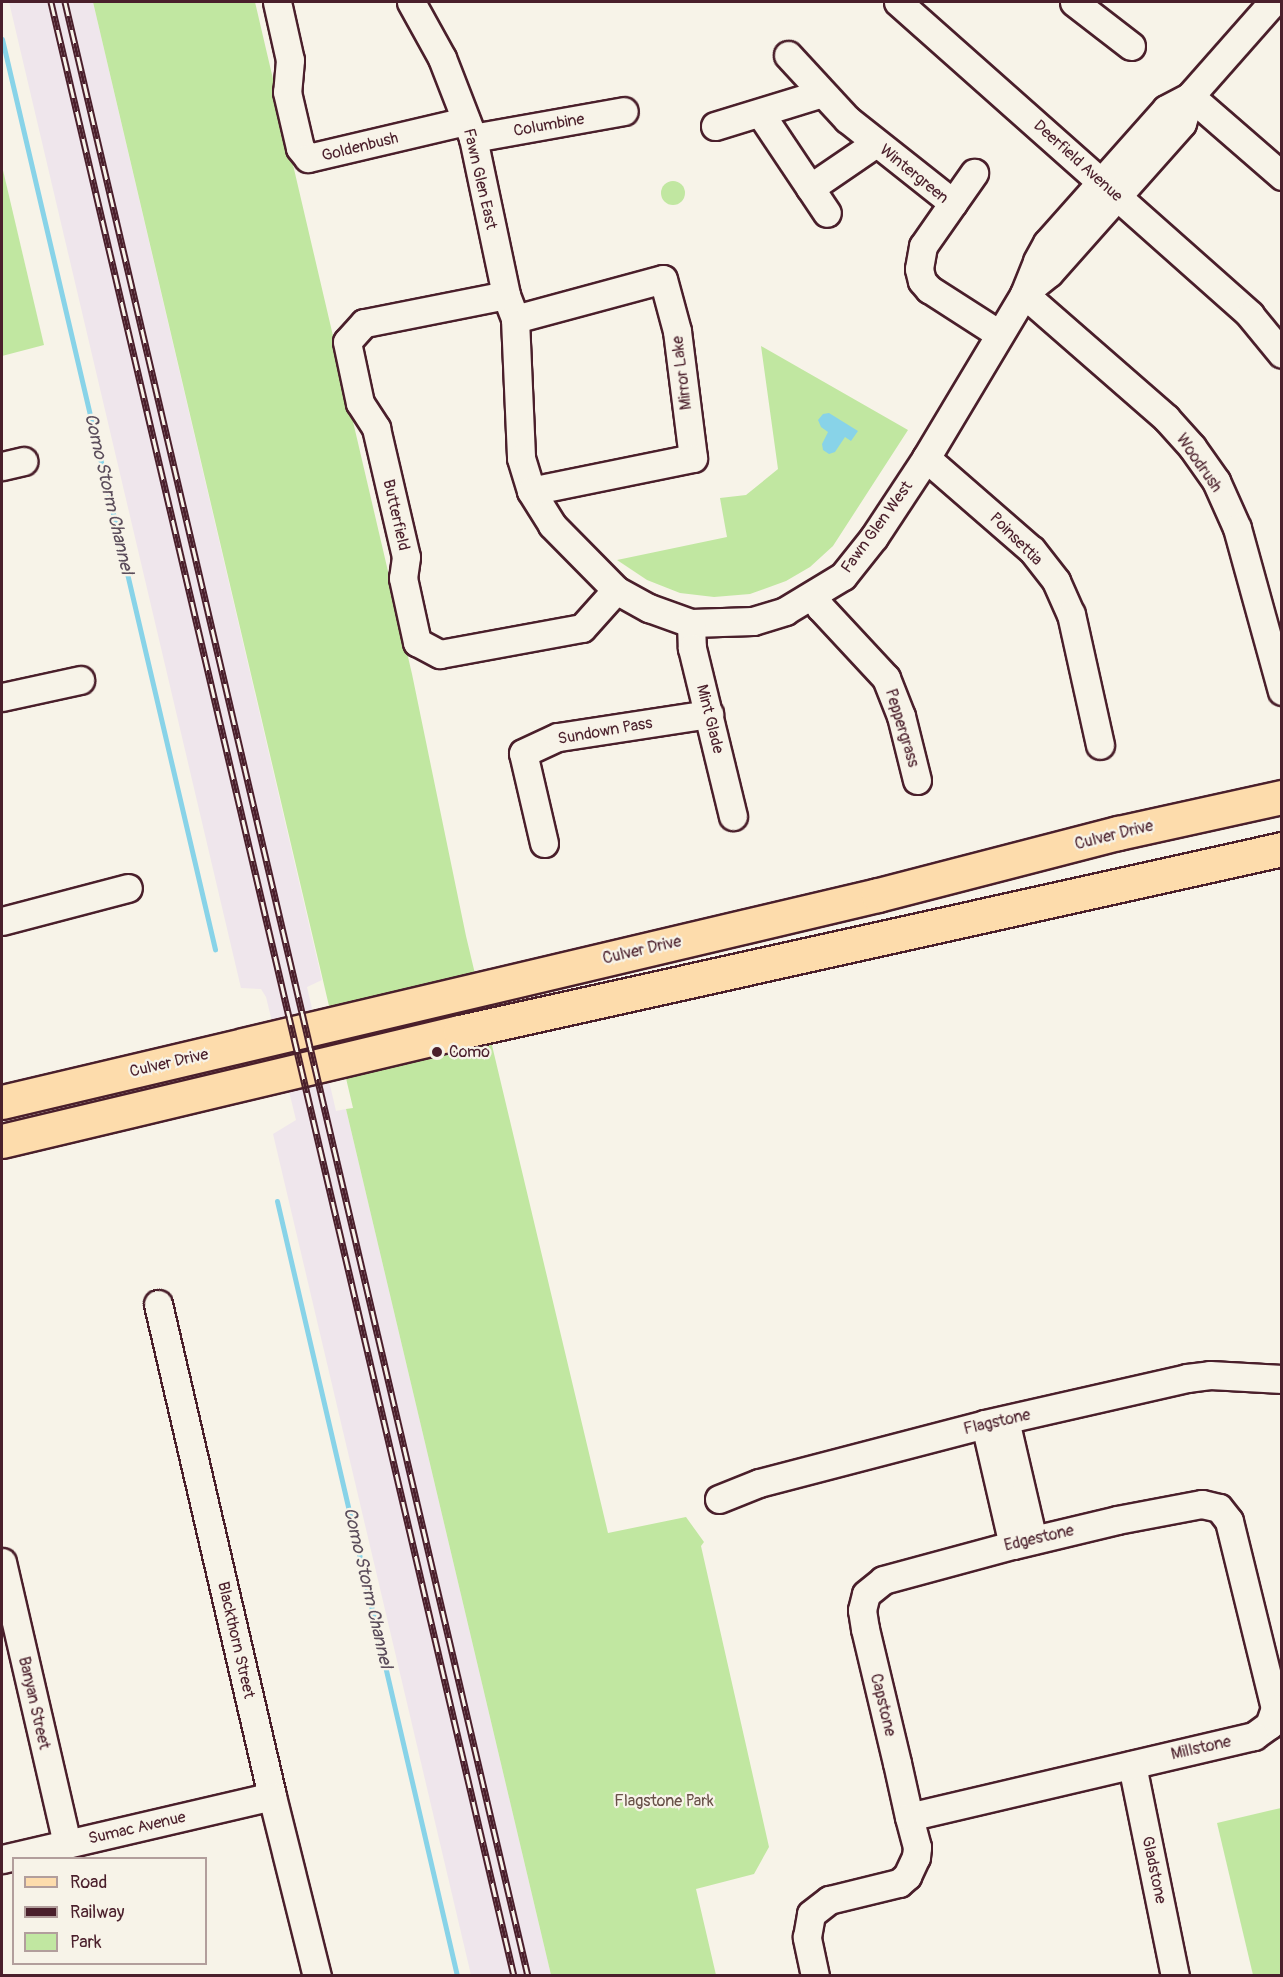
<!DOCTYPE html>
<html>
<head>
<meta charset="utf-8">
<style>
	body { margin:0 }
	#map { position:relative; width:1283px; height:1977px; overflow:hidden; background:#f7f3e8; font-family:Pangolin,sans-serif }
	div>[style] { position:absolute }
	.built>* { inset:0; background:#efe6ec }
	.green>* { inset:0; background:#c1e7a1 }
	.round { border-radius:50% }
	.water>* { inset:0; background:#88d3e8 }
	.stream>* { height:5px; margin:-2.5px; padding:0 2.5px; transform-origin:2.5px; border-radius:2.5px; background:#88d3e8 }
	.roads { filter:drop-shadow(2px 0 #4a1f2b) drop-shadow(-2px 0 #4a1f2b) drop-shadow(0 2px #4a1f2b) drop-shadow(0 -2px #4a1f2b) }
	.minor>* { height:27px; margin:-13.5px; padding:0 13.5px; transform-origin:13.5px; border-radius:13.5px; background:#f7f3e8 }
	.major>* { height:33px; margin:-16.5px; padding:0 16.5px; transform-origin:16.5px; border-radius:16.5px; background:#fddcac }
	.rail>* { height:7px; margin-top:-3.5px; transform-origin:0; background:repeating-linear-gradient(90deg,#f7f3e8 0 14px,#4a1f2b 0 28px); box-sizing:border-box; border-block:2px solid #4a1f2b }
	.dots>* { width:16px; height:16px; translate:-50% -50%; box-sizing:border-box; border:3px solid #f7f3e8; border-radius:50% }
	span { translate:-50% -50%; white-space:nowrap; text-align:center; line-height:1.15; -webkit-text-stroke:4.5px #f7f3e8; paint-order:stroke }
	.street-label { font-size:16px; color:#4a1f2b }
	.poi-label { font-size:16px; color:#4a1f2b }
	.left { translate:0 -50%; text-align:left }
	.park-label { font-size:16px; color:#685148 }
	.water-label { font-size:18px; color:#5a4c5a; font-style:italic }
	.frame { position:absolute; inset:0; border:3px solid #4a1f2b; pointer-events:none }
	.legend { position:absolute; left:12px; top:1857px; width:195px; height:108px; box-sizing:border-box; background:#f7f3e8; border:2px solid #b29e9c; margin:0; padding:8px 10px; list-style:none; font-size:18px; color:#4a1f2b }
	.legend li { display:flex; align-items:center; gap:12px; height:30px }
	.legend b { width:30px; border:2px solid #b29e9c }
</style>
</head>
<body>
<div id="map">
	<div class="built">
		<div style="clip-path:polygon(9px 2px,93px 2px,322px 980px,307px 987px,336px 1111px,346px 1109px,551px 1975px,471px 1975px,273px 1134px,296px 1120px,266px 997px,261px 989px,241px 988px)"></div>
	</div>
	<div class="green">
		<div style="clip-path:polygon(93px 2px,255px 2px,412px 674px,466px 936px,608px 1533px,686px 1517px,704px 1542px,701px 1546px,769px 1847px,754px 1874px,696px 1889px,716px 1975px,551px 1975px,346px 1109px,353px 1108px)"></div>
		<div style="clip-path:polygon(2px 166px,44px 345px,2px 356px)"></div>
		<div class="round" style="left:661px;top:181px;width:24px;height:24px"></div>
		<div style="clip-path:polygon(761px 346px,908px 430px,833px 546px,810px 567px,786px 581px,750px 594px,714px 597px,680px 593px,647px 580px,617px 560px,727px 537px,720px 498px,746px 495px,778px 469px)"></div>
		<div style="clip-path:polygon(1281px 1808px,1281px 1975px,1253px 1975px,1217px 1823px)"></div>
	</div>
	<div class="water">
		<div style="clip-path:polygon(829px 413px,858px 431px,851px 441px,845px 437px,835px 452px,829px 454px,823px 450px,822px 444px,828px 432px,821px 427px,818px 420px,823px 414px)"></div>
	</div>
	<div class="stream">
		<div style="left:2px;top:39px;width:935px;rotate:76.83deg"></div>
		<div style="left:277px;top:1201px;width:796px;rotate:76.92deg"></div>
	</div>
	<div class="roads">
		<div class="minor">
			<div style="left:277px;top:2px;width:59px;rotate:77.4deg"></div>
			<div style="left:290px;top:60px;width:32px;rotate:95deg"></div>
			<div style="left:287px;top:92px;width:57px;rotate:76.9deg"></div>
			<div style="left:300px;top:148px;width:13px;rotate:51deg"></div>
			<div style="left:308px;top:158px;width:162px;rotate:-13.2deg"></div>
			<div style="left:411px;top:2px;width:64px;rotate:61deg"></div>
			<div style="left:442px;top:58px;width:86px;rotate:68.8deg"></div>
			<div style="left:473px;top:138px;width:160px;rotate:78.1deg"></div>
			<div style="left:506px;top:295px;width:26px;rotate:69deg"></div>
			<div style="left:515px;top:319px;width:139px;rotate:87.5deg"></div>
			<div style="left:521px;top:458px;width:34px;rotate:73deg"></div>
			<div style="left:531px;top:491px;width:40px;rotate:58deg"></div>
			<div style="left:552px;top:525px;width:91px;rotate:45.4deg"></div>
			<div style="left:616px;top:590px;width:38px;rotate:29deg"></div>
			<div style="left:649px;top:608px;width:45px;rotate:19.7deg"></div>
			<div style="left:691px;top:623px;width:62px;rotate:-1.8deg"></div>
			<div style="left:753px;top:621px;width:34px;rotate:-17deg"></div>
			<div style="left:785px;top:611px;width:68px;rotate:-31.1deg"></div>
			<div style="left:843px;top:576px;width:50px;rotate:-51.5deg"></div>
			<div style="left:874px;top:537px;width:95px;rotate:-56.6deg"></div>
			<div style="left:926px;top:458px;width:191px;rotate:-59.1deg"></div>
			<div style="left:1024px;top:294px;width:35px;rotate:-68deg"></div>
			<div style="left:1037px;top:261px;width:21px;rotate:-61deg"></div>
			<div style="left:1047px;top:243px;width:179px;rotate:-48.4deg"></div>
			<div style="left:1166px;top:109px;width:27px;rotate:-28deg"></div>
			<div style="left:1190px;top:96px;width:125px;rotate:-48.6deg"></div>
			<div style="left:898px;top:2px;width:471px;rotate:41.6deg"></div>
			<div style="left:1250px;top:315px;width:50px;rotate:50.6deg"></div>
			<div style="left:1074px;top:2px;width:72px;rotate:37.7deg"></div>
			<div style="left:788px;top:55px;width:87px;rotate:47.3deg"></div>
			<div style="left:847px;top:119px;width:135px;rotate:38.4deg"></div>
			<div style="left:953px;top:203px;width:52px;rotate:124.9deg"></div>
			<div style="left:923px;top:246px;width:23px;rotate:100deg"></div>
			<div style="left:919px;top:269px;width:12px;rotate:76deg"></div>
			<div style="left:922px;top:281px;width:11px;rotate:49deg"></div>
			<div style="left:929px;top:289px;width:83px;rotate:32.7deg"></div>
			<div style="left:1190px;top:96px;width:122px;rotate:41deg"></div>
			<div style="left:760px;top:113px;width:120px;rotate:56.2deg"></div>
			<div style="left:715px;top:126px;width:112px;rotate:-17.1deg"></div>
			<div style="left:473px;top:138px;width:153px;rotate:-10.1deg"></div>
			<div style="left:810px;top:188px;width:80px;rotate:-34.3deg"></div>
			<div style="left:953px;top:203px;width:37px;rotate:-55deg"></div>
			<div style="left:1029px;top:289px;width:26px;rotate:-39deg"></div>
			<div style="left:1049px;top:273px;width:200px;rotate:-48.4deg"></div>
			<div style="left:1182px;top:123px;width:28px;rotate:-73deg"></div>
			<div style="left:1024px;top:294px;width:189px;rotate:41.1deg"></div>
			<div style="left:1166px;top:418px;width:39px;rotate:48deg"></div>
			<div style="left:1192px;top:447px;width:42px;rotate:54.8deg"></div>
			<div style="left:1216px;top:481px;width:51px;rotate:65.9deg"></div>
			<div style="left:1237px;top:528px;width:169px;rotate:74.6deg"></div>
			<div style="left:506px;top:295px;width:145px;rotate:168.8deg"></div>
			<div style="left:364px;top:323px;width:25px;rotate:132deg"></div>
			<div style="left:347px;top:342px;width:62px;rotate:78deg"></div>
			<div style="left:360px;top:403px;width:30px;rotate:57deg"></div>
			<div style="left:376px;top:428px;width:132px;rotate:76.9deg"></div>
			<div style="left:406px;top:557px;width:21px;rotate:98deg"></div>
			<div style="left:403px;top:578px;width:66px;rotate:77.7deg"></div>
			<div style="left:417px;top:642px;width:26px;rotate:28deg"></div>
			<div style="left:440px;top:654px;width:144px;rotate:-10.4deg"></div>
			<div style="left:582px;top:628px;width:51px;rotate:-48.2deg"></div>
			<div style="left:515px;top:319px;width:153px;rotate:-15.1deg"></div>
			<div style="left:663px;top:279px;width:54px;rotate:74.9deg"></div>
			<div style="left:677px;top:331px;width:128px;rotate:82.8deg"></div>
			<div style="left:693px;top:458px;width:165px;rotate:168.5deg"></div>
			<div style="left:926px;top:458px;width:140px;rotate:41deg"></div>
			<div style="left:1032px;top:550px;width:39px;rotate:52deg"></div>
			<div style="left:1056px;top:581px;width:36px;rotate:66deg"></div>
			<div style="left:1071px;top:614px;width:134px;rotate:77.5deg"></div>
			<div style="left:2px;top:466px;width:22px;rotate:-13deg"></div>
			<div style="left:814px;top:596px;width:13px;rotate:61deg"></div>
			<div style="left:820px;top:607px;width:97px;rotate:47.1deg"></div>
			<div style="left:886px;top:678px;width:41px;rotate:68.5deg"></div>
			<div style="left:901px;top:716px;width:66px;rotate:76deg"></div>
			<div style="left:691px;top:623px;width:25px;rotate:88deg"></div>
			<div style="left:692px;top:648px;width:173px;rotate:76.3deg"></div>
			<div style="left:2px;top:697px;width:80px;rotate:-12.3deg"></div>
			<div style="left:544px;top:843px;width:92px;rotate:-103.1deg"></div>
			<div style="left:523px;top:753px;width:38px;rotate:-25deg"></div>
			<div style="left:558px;top:737px;width:153px;rotate:-8.7deg"></div>
			<div style="left:2px;top:921px;width:130px;rotate:-14.7deg"></div>
			<div style="left:158px;top:1304px;width:505px;rotate:76.95deg"></div>
			<div style="left:272px;top:1796px;width:186px;rotate:76deg"></div>
			<div style="left:1005px;top:1420px;width:123px;rotate:76.9deg"></div>
			<div style="left:985px;top:1424px;width:124px;rotate:77deg"></div>
			<div style="left:719px;top:1499px;width:43px;rotate:-21.8deg"></div>
			<div style="left:759px;top:1483px;width:234px;rotate:-14.6deg"></div>
			<div style="left:985px;top:1424px;width:207px;rotate:-12.8deg"></div>
			<div style="left:1187px;top:1378px;width:23px;rotate:-7deg"></div>
			<div style="left:1210px;top:1375px;width:72px;rotate:3.2deg"></div>
			<div style="left:2px;top:1562px;width:289px;rotate:77deg"></div>
			<div style="left:1132px;top:1765px;width:215px;rotate:78.5deg"></div>
			<div style="left:2px;top:1859px;width:277px;rotate:-13.1deg"></div>
			<div style="left:815px;top:1976px;width:40px;rotate:-102deg"></div>
			<div style="left:807px;top:1937px;width:23px;rotate:-80deg"></div>
			<div style="left:811px;top:1914px;width:23px;rotate:-38deg"></div>
			<div style="left:829px;top:1900px;width:72px;rotate:-13.7deg"></div>
			<div style="left:899px;top:1883px;width:11px;rotate:-41deg"></div>
			<div style="left:907px;top:1876px;width:21px;rotate:-65deg"></div>
			<div style="left:916px;top:1857px;width:10px;rotate:-84deg"></div>
			<div style="left:917px;top:1847px;width:31px;rotate:-105deg"></div>
			<div style="left:909px;top:1817px;width:55px;rotate:-102.5deg"></div>
			<div style="left:897px;top:1763px;width:138px;rotate:-103.4deg"></div>
			<div style="left:865px;top:1629px;width:19px;rotate:-99deg"></div>
			<div style="left:862px;top:1610px;width:16px;rotate:-76deg"></div>
			<div style="left:866px;top:1594px;width:22px;rotate:-39deg"></div>
			<div style="left:883px;top:1580px;width:135px;rotate:-15.1deg"></div>
			<div style="left:1013px;top:1545px;width:107px;rotate:-13.5deg"></div>
			<div style="left:1117px;top:1520px;width:86px;rotate:-10.7deg"></div>
			<div style="left:1202px;top:1504px;width:17px;rotate:13deg"></div>
			<div style="left:1219px;top:1508px;width:16px;rotate:52deg"></div>
			<div style="left:1229px;top:1521px;width:193px;rotate:76.2deg"></div>
			<div style="left:1275px;top:1708px;width:18px;rotate:109deg"></div>
			<div style="left:1269px;top:1725px;width:19px;rotate:144deg"></div>
			<div style="left:1254px;top:1736px;width:354px;rotate:166.8deg"></div>
		</div>
		<div class="major">
			<div style="left:2px;top:1102px;width:900px;rotate:-13.3deg"></div>
			<div style="left:878px;top:895px;width:248px;rotate:-14.5deg"></div>
			<div style="left:1118px;top:833px;width:168px;rotate:-12.4deg"></div>
			<div style="left:2px;top:1141px;width:471px;rotate:-13.4deg"></div>
			<div style="left:460px;top:1032px;width:842px;rotate:-12.55deg"></div>
		</div>
	</div>
	<div class="rail">
		<div style="left:51px;top:2px;width:2028px;rotate:76.8deg"></div>
		<div style="left:65px;top:2px;width:2028px;rotate:76.8deg"></div>
	</div>
	<div class="dots">
		<div style="left:437px;top:1052px;background:#4a1f2b"></div>
	</div>
	<div class="street-label">
		<span style="left:549px;top:125px;rotate:-10deg">Columbine</span>
		<span style="left:360px;top:147px;rotate:-14deg">Goldenbush</span>
		<span style="left:1078px;top:161px;rotate:42deg">Deerfield Avenue</span>
		<span style="left:914px;top:174px;rotate:39deg">Wintergreen</span>
		<span style="left:480px;top:179px;rotate:77deg">Fawn Glen East</span>
		<span style="left:682px;top:373px;rotate:-97deg">Mirror Lake</span>
		<span style="left:1199px;top:463px;rotate:55deg">Woodrush</span>
		<span style="left:396px;top:515px;rotate:77deg">Butterfield</span>
		<span style="left:877px;top:527px;rotate:-54deg">Fawn Glen West</span>
		<span style="left:1016px;top:539px;rotate:45deg">Poinsettia</span>
		<span style="left:710px;top:719px;rotate:76deg">Mint Glade</span>
		<span style="left:902px;top:728px;rotate:73deg">Peppergrass</span>
		<span style="left:605px;top:731px;rotate:-10deg">Sundown Pass</span>
		<span style="left:1114px;top:835px;rotate:-14deg">Culver Drive</span>
		<span style="left:642px;top:950px;rotate:-13deg">Culver Drive</span>
		<span style="left:169px;top:1063px;rotate:-13deg">Culver Drive</span>
		<span style="left:997px;top:1422px;rotate:-13deg">Flagstone</span>
		<span style="left:1039px;top:1538px;rotate:-13deg">Edgestone</span>
		<span style="left:236px;top:1640px;rotate:77deg">Blackthorn Street</span>
		<span style="left:34px;top:1703px;rotate:77deg">Banyan Street</span>
		<span style="left:883px;top:1705px;rotate:76deg">Capstone</span>
		<span style="left:1201px;top:1748px;rotate:-13deg">Millstone</span>
		<span style="left:137px;top:1828px;rotate:-13deg">Sumac Avenue</span>
		<span style="left:1154px;top:1870px;rotate:78deg">Gladstone</span>
	</div>
	<div class="poi-label">
		<span class="left" style="left:449px;top:1052px">Como</span>
	</div>
	<div class="park-label">
		<span style="left:664px;top:1801px">Flagstone Park</span>
	</div>
	<div class="water-label">
		<span style="left:108px;top:494px;rotate:77deg">Como Storm Channel</span>
		<span style="left:367px;top:1588px;rotate:77deg">Como Storm Channel</span>
	</div>
	<div class="frame"></div>
	<ul class="legend">
	<li><b style="height:8px;background:#fddcac"></b>Road</li>
	<li><b style="height:8px;background:#4a1f2b"></b>Railway</li>
	<li><b style="height:16px;background:#c1e7a1"></b>Park</li>
	</ul>
</div>
</body>
</html>
